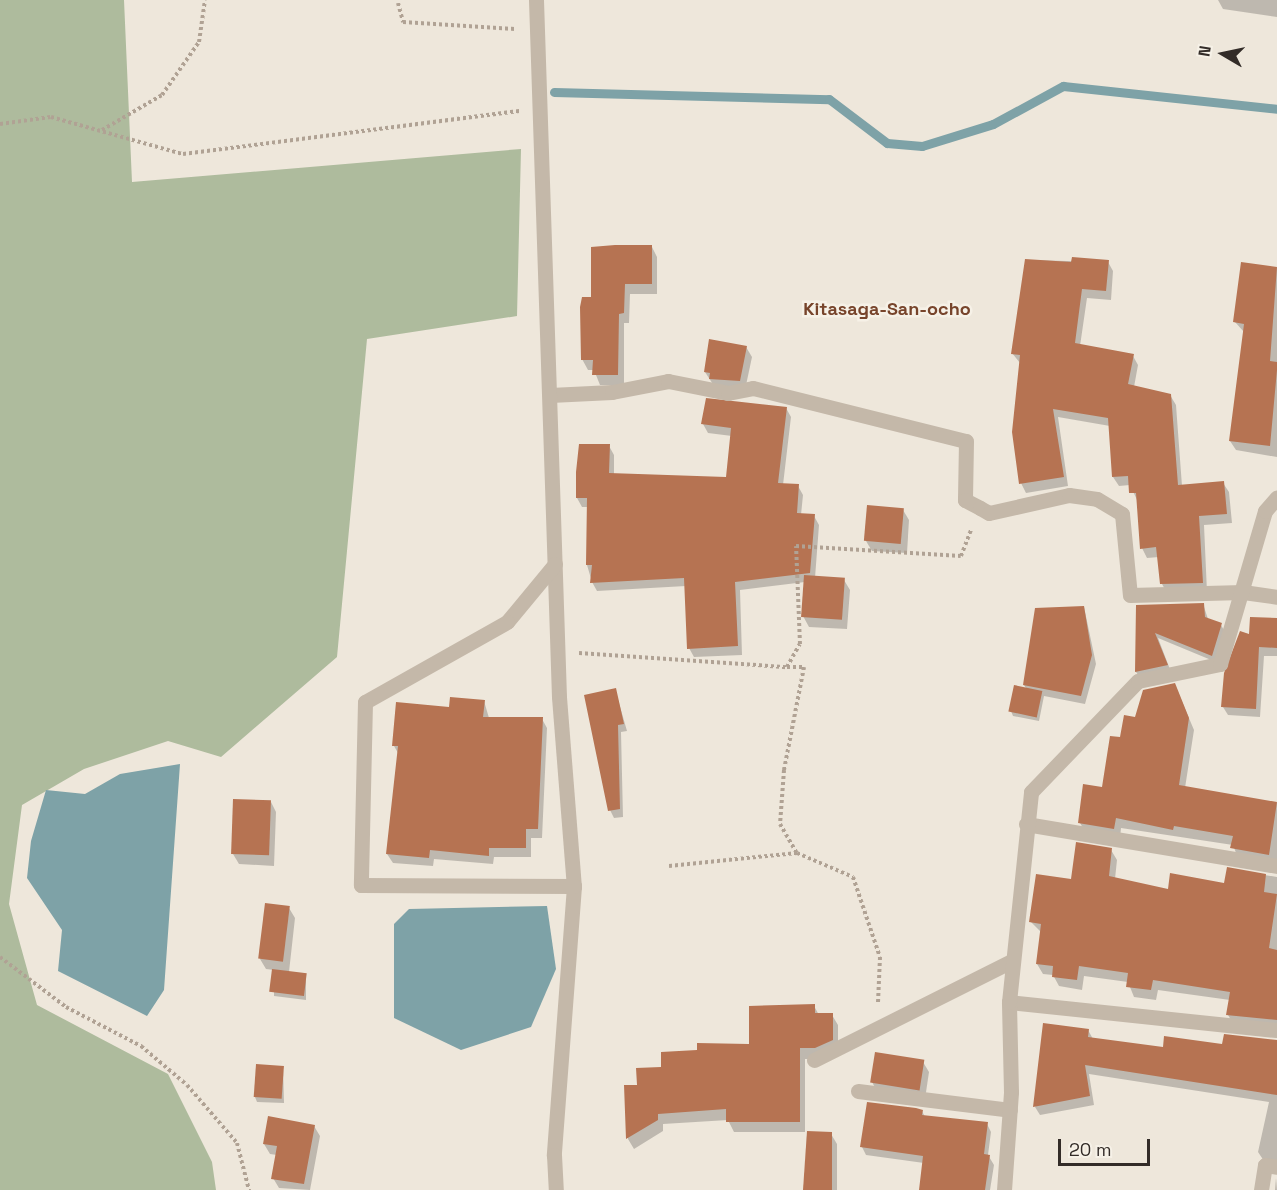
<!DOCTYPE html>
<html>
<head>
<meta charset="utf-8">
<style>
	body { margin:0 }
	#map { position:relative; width:1277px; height:1190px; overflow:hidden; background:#eee7db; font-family:"Space Grotesk",sans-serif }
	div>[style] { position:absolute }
	.green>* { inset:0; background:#aebb9d }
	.water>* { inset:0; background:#7ea2a7 }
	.shadow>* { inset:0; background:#0003 }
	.stream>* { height:9px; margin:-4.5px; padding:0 4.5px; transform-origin:4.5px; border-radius:4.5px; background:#7ea2a7 }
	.building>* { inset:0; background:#b67352; transform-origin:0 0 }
	.path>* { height:4px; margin-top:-2px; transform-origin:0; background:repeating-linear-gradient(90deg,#b0a294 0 3px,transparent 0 6px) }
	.lane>* { height:15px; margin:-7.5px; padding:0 7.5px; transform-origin:7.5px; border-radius:7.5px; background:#c4b8a9 }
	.street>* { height:15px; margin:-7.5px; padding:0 7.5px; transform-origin:7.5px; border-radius:7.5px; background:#c4b8a9 }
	span { translate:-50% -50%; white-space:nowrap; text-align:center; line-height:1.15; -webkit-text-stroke:5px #f6f1e7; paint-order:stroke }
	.neighbourhood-label { font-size:18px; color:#77442b; font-weight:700 }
	.north { position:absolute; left:1193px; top:24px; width:60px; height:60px; -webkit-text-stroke:4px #f6f1e7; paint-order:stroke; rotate:279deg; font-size:16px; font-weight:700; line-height:24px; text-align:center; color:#332c28 }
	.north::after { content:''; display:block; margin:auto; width:21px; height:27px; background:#332c28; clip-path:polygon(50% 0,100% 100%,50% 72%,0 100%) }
	.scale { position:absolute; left:1058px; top:1139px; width:92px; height:27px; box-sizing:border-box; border:3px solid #332c28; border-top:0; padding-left:8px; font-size:18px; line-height:21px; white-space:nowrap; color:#332c28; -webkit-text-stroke:4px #f6f1e7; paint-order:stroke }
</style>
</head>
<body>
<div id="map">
	<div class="green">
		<div style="clip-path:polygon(0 0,124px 0,132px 182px,521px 149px,517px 316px,367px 339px,337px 657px,221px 757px,168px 741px,84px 769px,22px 805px,9px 904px,37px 1005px,168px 1074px,212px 1162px,216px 1190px,0 1190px)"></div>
	</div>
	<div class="water">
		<div style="clip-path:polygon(180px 764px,164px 990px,147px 1016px,58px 971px,62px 930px,27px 878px,31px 841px,46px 790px,85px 794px,120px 774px)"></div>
		<div style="clip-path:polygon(547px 906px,556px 969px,531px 1027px,461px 1050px,394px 1018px,394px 924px,409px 909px)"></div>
	</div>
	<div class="shadow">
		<div style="clip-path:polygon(1218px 0,1277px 0,1277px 17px,1223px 9px)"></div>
		<div style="clip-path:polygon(652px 247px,657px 257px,657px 294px,630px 294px,629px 323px,624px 323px,624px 385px,600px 385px,594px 370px,588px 370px,582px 359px,592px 298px)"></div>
		<div style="clip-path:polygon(1026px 260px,1108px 262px,1113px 271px,1111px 300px,1087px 298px,1080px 346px,1133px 356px,1138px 365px,1134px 387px,1170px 395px,1176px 405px,1182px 486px,1223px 483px,1229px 492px,1232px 523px,1204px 525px,1207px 592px,1167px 593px,1162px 584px,1159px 557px,1147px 558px,1142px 548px,1138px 502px,1130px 485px,1119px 486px,1113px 477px,1110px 426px,1058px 417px,1068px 486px,1026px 493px,1021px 483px,1020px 363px,1012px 353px)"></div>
		<div style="clip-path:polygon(1242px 264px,1277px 268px,1277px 457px,1236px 450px,1230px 441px,1244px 332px,1235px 322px)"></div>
		<div style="clip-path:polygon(746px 347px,752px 357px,745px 390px,716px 389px,705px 372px)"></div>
		<div style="clip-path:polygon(786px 408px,791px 417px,783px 485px,798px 486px,803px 495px,801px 515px,814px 516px,819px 525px,815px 578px,844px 580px,850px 590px,847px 629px,809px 627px,803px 616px,805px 582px,740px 590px,742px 655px,694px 657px,689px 648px,686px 586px,597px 591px,592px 582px,587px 565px,588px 507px,582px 507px,577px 498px,580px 446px,609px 446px,614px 455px,614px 474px,727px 478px,732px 436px,708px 433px,703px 424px)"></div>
		<div style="clip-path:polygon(903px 510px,909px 520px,907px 553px,872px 551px,866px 541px)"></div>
		<div style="clip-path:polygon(1203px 604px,1208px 619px,1221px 625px,1225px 632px,1216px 662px,1158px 638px,1171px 672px,1141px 679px,1136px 672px,1137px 606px)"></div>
		<div style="clip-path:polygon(1084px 607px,1096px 664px,1085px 704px,1044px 696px,1039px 721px,1013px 716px,1011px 711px,1027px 690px,1024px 685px)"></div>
		<div style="clip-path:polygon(1277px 619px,1277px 656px,1264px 656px,1260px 717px,1228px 715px,1223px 707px,1250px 636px)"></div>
		<div style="clip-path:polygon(1175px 685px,1194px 730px,1185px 788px,1277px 803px,1277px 865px,1238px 858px,1233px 845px,1121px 828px,1120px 838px,1086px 833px,1080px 823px,1103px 788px,1121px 739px,1136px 719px)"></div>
		<div style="clip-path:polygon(615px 689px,627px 731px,621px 732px,623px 817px,614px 818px,610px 810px)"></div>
		<div style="clip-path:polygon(484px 701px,489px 718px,542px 719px,547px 728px,542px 838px,531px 838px,531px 857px,494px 857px,493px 864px,434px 859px,433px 866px,393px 863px,387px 854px,398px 753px,394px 746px,450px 708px)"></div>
		<div style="clip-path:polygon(271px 802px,276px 812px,274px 866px,239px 864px,233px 854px)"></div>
		<div style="clip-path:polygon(1111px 850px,1117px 860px,1115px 879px,1169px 891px,1225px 884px,1228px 869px,1277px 877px,1277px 1030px,1234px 1025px,1228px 1015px,1230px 1000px,1158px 990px,1156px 1000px,1134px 997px,1128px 982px,1084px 976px,1082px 990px,1059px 986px,1053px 975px,1043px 974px,1037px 964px,1042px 933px,1031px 922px,1072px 880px)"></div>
		<div style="clip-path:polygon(289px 908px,295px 918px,289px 972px,306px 974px,306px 1000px,274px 996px,274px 970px,266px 969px,260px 959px)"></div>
		<div style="clip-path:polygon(814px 1006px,819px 1015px,832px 1015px,838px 1025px,838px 1051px,821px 1059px,805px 1059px,805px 1132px,734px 1132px,728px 1120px,663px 1124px,663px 1131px,634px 1149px,628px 1139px,626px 1087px,638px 1086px,663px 1068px,750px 1046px)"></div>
		<div style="clip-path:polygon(1088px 1030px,1093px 1039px,1164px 1048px,1277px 1043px,1277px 1164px,1264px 1161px,1258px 1152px,1269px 1102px,1089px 1074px,1094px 1105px,1040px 1115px,1035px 1107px)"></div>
		<div style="clip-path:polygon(923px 1062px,929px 1072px,925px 1099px,878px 1093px,872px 1082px)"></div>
		<div style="clip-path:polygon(283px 1067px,284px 1103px,257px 1102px,255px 1097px)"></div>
		<div style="clip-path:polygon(922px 1111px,925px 1117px,987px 1124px,991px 1132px,988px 1155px,994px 1165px,990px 1190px,921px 1190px,924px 1163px,866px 1155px,862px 1147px)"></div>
		<div style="clip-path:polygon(314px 1126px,320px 1136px,310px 1190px,279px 1188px,273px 1178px,277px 1155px,270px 1154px,264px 1144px)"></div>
		<div style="clip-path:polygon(831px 1134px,837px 1144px,837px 1190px,805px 1190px)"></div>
		<div style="clip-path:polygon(1276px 1178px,1277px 1190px,1275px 1190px)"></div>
	</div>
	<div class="stream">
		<div style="left:554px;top:92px;width:275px;rotate:1.5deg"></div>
		<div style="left:829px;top:99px;width:73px;rotate:37.2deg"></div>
		<div style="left:887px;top:143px;width:35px;rotate:5deg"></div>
		<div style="left:922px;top:146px;width:74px;rotate:-17.2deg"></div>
		<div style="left:993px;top:124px;width:80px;rotate:-28.5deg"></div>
		<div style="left:1063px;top:86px;width:215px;rotate:6.1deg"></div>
	</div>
	<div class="building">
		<div style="clip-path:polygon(615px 245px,652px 245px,652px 284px,625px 284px,624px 313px,619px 314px,618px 375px,592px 375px,593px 360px,581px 360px,580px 307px,582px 297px,591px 297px,591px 247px)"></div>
		<div style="clip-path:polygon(1072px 257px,1109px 260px,1106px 291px,1082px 289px,1075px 343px,1134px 354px,1128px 384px,1171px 394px,1178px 485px,1224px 481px,1227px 514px,1199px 516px,1203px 583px,1160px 584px,1156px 547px,1140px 549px,1136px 493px,1129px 493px,1128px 476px,1112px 477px,1108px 418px,1053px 409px,1064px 477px,1019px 484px,1012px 432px,1020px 355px,1011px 354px,1025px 259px,1071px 262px)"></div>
		<div style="clip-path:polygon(1241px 262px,1277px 267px,1270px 361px,1277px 362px,1277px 370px,1270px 446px,1229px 441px,1244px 324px,1233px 322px)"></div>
		<div style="clip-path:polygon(709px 339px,747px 346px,740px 381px,709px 379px,710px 373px,704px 372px)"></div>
		<div style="clip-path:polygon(706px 398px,787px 407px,778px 483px,799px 484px,797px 513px,815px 514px,810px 573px,735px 582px,738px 646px,687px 649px,684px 578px,590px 583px,592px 565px,586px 565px,587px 498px,576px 498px,576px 472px,579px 444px,610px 444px,609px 473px,726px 477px,731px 428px,701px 424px)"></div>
		<div style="left:867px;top:505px;width:37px;height:36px;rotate:5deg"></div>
		<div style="left:804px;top:575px;width:41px;height:42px;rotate:4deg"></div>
		<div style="clip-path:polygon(1204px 603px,1205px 617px,1222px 623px,1212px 656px,1155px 633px,1168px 665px,1135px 672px,1136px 605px)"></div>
		<div style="clip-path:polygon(1084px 606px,1092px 655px,1081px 696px,1023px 685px,1035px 608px)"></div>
		<div style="clip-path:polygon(1250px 617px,1277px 618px,1277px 648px,1259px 647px,1256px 709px,1221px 707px,1224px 673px,1240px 631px,1249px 634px)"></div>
		<div style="clip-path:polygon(1175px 683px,1189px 718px,1179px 785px,1277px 802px,1269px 855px,1230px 848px,1233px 836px,1174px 826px,1173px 830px,1116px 818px,1114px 829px,1078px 823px,1083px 784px,1102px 787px,1110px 736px,1120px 737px,1124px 715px,1135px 717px,1143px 690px)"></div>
		<div style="left:1014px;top:685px;width:29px;height:27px;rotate:12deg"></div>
		<div style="clip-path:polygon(616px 688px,624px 724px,618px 725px,620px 809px,608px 811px,584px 695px)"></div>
		<div style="clip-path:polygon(450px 697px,485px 700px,483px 717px,543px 717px,538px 829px,526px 829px,526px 848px,489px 848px,489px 856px,430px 850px,429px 858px,386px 854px,398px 746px,392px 746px,396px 702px,449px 707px)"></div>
		<div style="left:233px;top:799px;width:38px;height:55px;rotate:2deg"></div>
		<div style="clip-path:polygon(1076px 842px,1112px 848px,1109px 876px,1168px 889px,1170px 873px,1224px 883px,1227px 867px,1266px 874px,1264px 892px,1277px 894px,1269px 948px,1277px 950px,1277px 1020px,1226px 1015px,1230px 992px,1153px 980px,1151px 990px,1126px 987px,1128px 973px,1079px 966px,1077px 980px,1052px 977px,1053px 966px,1036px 964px,1041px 924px,1029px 922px,1036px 874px,1071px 879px)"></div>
		<div style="left:265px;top:903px;width:25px;height:56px;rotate:7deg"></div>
		<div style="left:272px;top:969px;width:35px;height:23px;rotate:7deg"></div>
		<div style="clip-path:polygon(815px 1004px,815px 1013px,833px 1013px,833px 1040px,815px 1048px,800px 1048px,800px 1122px,726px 1122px,726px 1109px,658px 1114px,658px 1120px,626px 1139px,624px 1085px,637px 1085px,636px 1068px,661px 1067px,661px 1052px,697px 1050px,697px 1043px,749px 1044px,749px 1006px)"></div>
		<div style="clip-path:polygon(1043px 1023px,1089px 1029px,1088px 1037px,1163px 1047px,1164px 1036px,1222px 1044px,1224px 1034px,1277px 1040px,1277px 1095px,1085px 1065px,1090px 1096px,1033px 1107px)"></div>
		<div style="left:875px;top:1052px;width:50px;height:31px;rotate:9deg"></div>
		<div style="left:256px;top:1064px;width:28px;height:33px;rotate:4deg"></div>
		<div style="clip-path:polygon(867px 1102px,916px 1108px,923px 1110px,922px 1115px,988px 1122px,984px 1154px,990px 1155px,985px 1190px,919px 1190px,923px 1156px,860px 1147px)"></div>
		<div style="clip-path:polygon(268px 1116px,315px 1125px,304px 1184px,271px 1179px,277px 1146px,263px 1144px)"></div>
		<div style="clip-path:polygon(807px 1131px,832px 1132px,832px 1190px,803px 1190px)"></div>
	</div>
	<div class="path">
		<div style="left:398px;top:3px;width:20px;rotate:75deg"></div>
		<div style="left:403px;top:22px;width:112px;rotate:3.6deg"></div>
		<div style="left:0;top:124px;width:51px;rotate:-7.8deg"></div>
		<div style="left:51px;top:117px;width:137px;rotate:15.7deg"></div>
		<div style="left:183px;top:154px;width:339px;rotate:-7.3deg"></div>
		<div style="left:102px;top:130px;width:69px;rotate:-30.3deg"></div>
		<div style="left:162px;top:95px;width:65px;rotate:-55.1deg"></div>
		<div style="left:199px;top:42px;width:42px;rotate:-81.9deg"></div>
		<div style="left:579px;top:653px;width:208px;rotate:3.9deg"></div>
		<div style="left:787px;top:667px;width:26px;rotate:-61deg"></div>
		<div style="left:800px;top:644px;width:98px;rotate:-92.3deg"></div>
		<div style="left:796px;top:546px;width:165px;rotate:3.5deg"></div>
		<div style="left:961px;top:556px;width:28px;rotate:-69deg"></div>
		<div style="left:787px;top:667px;width:17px"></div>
		<div style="left:804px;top:667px;width:105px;rotate:101deg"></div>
		<div style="left:784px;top:770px;width:54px;rotate:94.2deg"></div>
		<div style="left:780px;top:824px;width:34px;rotate:60deg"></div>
		<div style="left:669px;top:866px;width:129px;rotate:-5.8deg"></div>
		<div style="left:797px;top:853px;width:61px;rotate:23.2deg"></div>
		<div style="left:853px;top:877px;width:84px;rotate:71.4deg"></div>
		<div style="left:880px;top:957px;width:46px;rotate:92.5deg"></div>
		<div style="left:0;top:957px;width:83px;rotate:37.1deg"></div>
		<div style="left:66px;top:1007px;width:85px;rotate:27.5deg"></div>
		<div style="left:141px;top:1046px;width:60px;rotate:40.3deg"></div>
		<div style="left:187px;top:1085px;width:77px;rotate:49.2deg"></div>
		<div style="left:237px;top:1143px;width:49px;rotate:75.7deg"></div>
	</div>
	<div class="lane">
		<div style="left:550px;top:395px;width:62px;rotate:-2.8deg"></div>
		<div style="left:612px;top:392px;width:57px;rotate:-11.1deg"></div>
		<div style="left:668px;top:381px;width:61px;rotate:11.3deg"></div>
		<div style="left:728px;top:393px;width:25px;rotate:-11deg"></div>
		<div style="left:753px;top:388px;width:219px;rotate:14deg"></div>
		<div style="left:966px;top:441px;width:59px;rotate:91deg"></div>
		<div style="left:965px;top:500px;width:17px;rotate:28deg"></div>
		<div style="left:980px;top:508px;width:10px;rotate:29deg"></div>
		<div style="left:989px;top:513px;width:82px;rotate:-12.7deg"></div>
		<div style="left:1069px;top:495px;width:28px;rotate:8deg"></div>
		<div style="left:1097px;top:499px;width:29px;rotate:31deg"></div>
		<div style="left:1122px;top:514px;width:81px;rotate:84.4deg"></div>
		<div style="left:1130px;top:595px;width:113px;rotate:-1.5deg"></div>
		<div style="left:1243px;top:592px;width:34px;rotate:8deg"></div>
		<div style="left:814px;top:1060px;width:221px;rotate:-26.6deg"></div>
		<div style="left:858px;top:1091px;width:153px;rotate:7.1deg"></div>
	</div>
	<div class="street">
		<div style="left:536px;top:0;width:697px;rotate:88.11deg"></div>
		<div style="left:559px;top:697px;width:190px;rotate:85.5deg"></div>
		<div style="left:574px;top:886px;width:270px;rotate:94.3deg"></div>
		<div style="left:554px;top:1155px;width:35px;rotate:87deg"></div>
		<div style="left:555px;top:564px;width:75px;rotate:129.6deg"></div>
		<div style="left:507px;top:622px;width:163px;rotate:150.6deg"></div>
		<div style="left:365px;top:702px;width:183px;rotate:91.3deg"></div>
		<div style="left:361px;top:885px;width:213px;rotate:0.3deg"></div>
		<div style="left:1026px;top:824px;width:254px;rotate:9.5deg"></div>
		<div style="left:1009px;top:1002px;width:269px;rotate:6deg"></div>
		<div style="left:1004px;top:1190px;width:98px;rotate:-85.9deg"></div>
		<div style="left:1011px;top:1092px;width:90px;rotate:-91.3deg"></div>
		<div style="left:1009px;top:1002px;width:211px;rotate:-84deg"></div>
		<div style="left:1031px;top:792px;width:154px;rotate:-46.1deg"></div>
		<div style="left:1138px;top:681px;width:84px;rotate:-11.7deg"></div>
		<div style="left:1220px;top:664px;width:159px;rotate:-73.6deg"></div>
		<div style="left:1265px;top:511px;width:18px;rotate:-49deg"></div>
		<div style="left:1261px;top:1190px;width:25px;rotate:-81deg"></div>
		<div style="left:1265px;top:1165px;width:12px;rotate:9deg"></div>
	</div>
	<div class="neighbourhood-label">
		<span style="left:887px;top:309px">Kitasaga-San-ocho</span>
	</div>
	<div class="north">N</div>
	<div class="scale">20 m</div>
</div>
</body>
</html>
